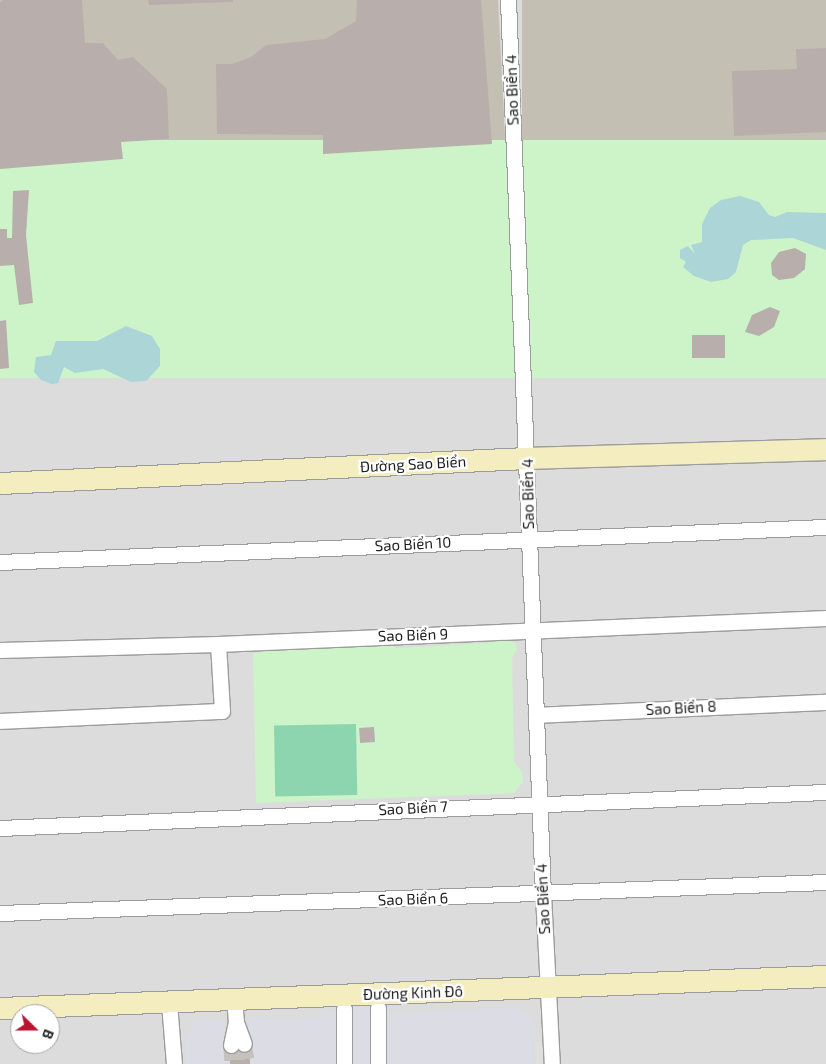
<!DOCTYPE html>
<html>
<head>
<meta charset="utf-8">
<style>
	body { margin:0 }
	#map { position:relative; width:826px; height:1064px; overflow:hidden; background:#efebe6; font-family:"Exo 2",sans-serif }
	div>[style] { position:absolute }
	.residential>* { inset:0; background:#dddcdc }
	.construction>* { inset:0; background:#c3c0b3; transform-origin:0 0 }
	.park>* { inset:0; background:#ccf4c8; transform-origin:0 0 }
	.pitch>* { inset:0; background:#8dd5ae; transform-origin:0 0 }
	.parking>* { inset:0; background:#dfdfdf }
	.plaza>* { inset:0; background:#dbdce4 }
	.water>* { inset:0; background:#acd5d8 }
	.building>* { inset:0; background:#b8afac; transform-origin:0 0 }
	.street-tunnel>* { height:15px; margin-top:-7.5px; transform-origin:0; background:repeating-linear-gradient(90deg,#c5c2be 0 15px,transparent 0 23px) }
	.roads { filter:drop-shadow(1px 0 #9c9c9c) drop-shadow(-1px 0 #9c9c9c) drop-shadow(0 1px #9c9c9c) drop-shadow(0 -1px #9c9c9c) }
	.street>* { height:15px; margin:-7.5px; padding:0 7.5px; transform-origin:7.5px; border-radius:7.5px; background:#fff }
	.secondary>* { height:21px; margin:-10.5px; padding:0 10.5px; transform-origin:10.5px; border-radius:10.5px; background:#f3edc0 }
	span { translate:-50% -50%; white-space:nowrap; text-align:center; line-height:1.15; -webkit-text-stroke:4.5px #fff; paint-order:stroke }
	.street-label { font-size:15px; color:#1f1f1f }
	.north { position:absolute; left:10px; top:1004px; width:50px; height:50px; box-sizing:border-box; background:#fff; border:1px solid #a5a5a5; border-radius:50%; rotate:112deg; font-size:14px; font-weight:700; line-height:20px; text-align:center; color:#1f1f1f }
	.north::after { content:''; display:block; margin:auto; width:18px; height:22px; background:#b91530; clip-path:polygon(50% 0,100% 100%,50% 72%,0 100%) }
</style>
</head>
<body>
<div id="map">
	<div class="residential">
		<div style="clip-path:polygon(evenodd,0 0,826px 0,826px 1064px,0 1064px,0 0,20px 1014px,50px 1014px,50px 1044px,20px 1044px,20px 1014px)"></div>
	</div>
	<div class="construction">
		<div style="clip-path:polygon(0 0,498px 0,506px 153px,0 176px)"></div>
		<div style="left:522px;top:0;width:304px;height:152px"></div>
	</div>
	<div class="park">
		<div style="left:826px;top:140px;width:238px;height:827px;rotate:90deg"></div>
		<div style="clip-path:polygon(506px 638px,516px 644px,517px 650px,512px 658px,514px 762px,522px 772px,523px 782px,514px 793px,256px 803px,253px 653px,342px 645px,390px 644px,396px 648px,487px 643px,491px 639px)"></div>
	</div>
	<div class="pitch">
		<div style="left:356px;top:724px;width:71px;height:82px;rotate:89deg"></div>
	</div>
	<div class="parking">
		<div style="clip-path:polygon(535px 1042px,542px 1042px,542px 1064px,536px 1064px)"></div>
	</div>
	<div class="plaza">
		<div style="clip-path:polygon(382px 1007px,392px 1014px,518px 1007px,532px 1017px,537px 1032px,532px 1043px,532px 1064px,186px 1064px,185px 1039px,194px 1021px,202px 1018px,221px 1020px,227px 1032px,247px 1042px,245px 1023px,253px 1015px,269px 1020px,320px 1018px,328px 1010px)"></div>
	</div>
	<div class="water">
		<div style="clip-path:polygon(740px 196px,759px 202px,769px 215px,775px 217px,787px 212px,826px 213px,826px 250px,793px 238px,751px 240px,743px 245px,736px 272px,728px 279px,711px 282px,694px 276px,683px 267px,686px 262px,680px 258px,680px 250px,688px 246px,695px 254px,691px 245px,702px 242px,702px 224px,710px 208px,721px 200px)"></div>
		<div style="clip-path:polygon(126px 326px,152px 336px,160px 349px,160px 366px,146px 381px,131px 382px,103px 369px,75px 373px,64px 367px,58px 383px,52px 384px,41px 380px,34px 372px,36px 357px,51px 355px,56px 341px,97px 341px)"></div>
	</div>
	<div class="building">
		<div style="clip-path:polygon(3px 0,82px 0,85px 43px,103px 43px,118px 60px,133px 57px,167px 89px,169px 139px,121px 142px,123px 159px,0 169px,0 2px)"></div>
		<div style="clip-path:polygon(148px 0,233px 0,233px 2px,149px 5px)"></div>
		<div style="clip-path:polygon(357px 0,481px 0,492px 144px,323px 154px,323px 135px,217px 134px,216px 64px,232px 64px,251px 57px,266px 45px,325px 39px,356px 21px)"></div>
		<div style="clip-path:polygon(826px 48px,826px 132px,734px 136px,732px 71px,797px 69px,796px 49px)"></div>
		<div style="clip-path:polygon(29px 190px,26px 235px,33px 303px,19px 305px,14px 265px,0 266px,0 229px,7px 229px,7px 238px,12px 238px,13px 191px)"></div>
		<div style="clip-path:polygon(795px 248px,806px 254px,805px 269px,794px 278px,779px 280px,772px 275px,771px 263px,779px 252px)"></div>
		<div style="clip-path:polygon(770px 307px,780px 311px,774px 327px,759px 336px,745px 332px,752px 315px)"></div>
		<div style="clip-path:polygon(6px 320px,9px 368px,0 369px,0 321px)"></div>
		<div style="left:725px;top:335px;width:23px;height:33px;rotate:90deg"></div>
		<div style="left:374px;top:727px;width:15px;height:15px;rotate:86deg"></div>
		<div style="left:249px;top:1044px;width:20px;height:20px;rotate:87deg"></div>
	</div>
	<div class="street-tunnel">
		<div style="left:244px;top:1044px;width:20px;rotate:79deg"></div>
		<div style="left:231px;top:1045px;width:19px;rotate:87deg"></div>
	</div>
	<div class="roads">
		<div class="street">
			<div style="left:508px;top:0;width:896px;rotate:87.76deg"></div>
			<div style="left:543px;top:895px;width:169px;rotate:87deg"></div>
			<div style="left:0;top:562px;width:827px;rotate:-2.43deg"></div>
			<div style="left:0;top:650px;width:218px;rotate:-1.6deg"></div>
			<div style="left:218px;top:644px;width:609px;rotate:-2.45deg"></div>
			<div style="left:536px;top:715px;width:290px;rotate:-2.6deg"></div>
			<div style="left:0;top:721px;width:222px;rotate:-2.6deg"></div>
			<div style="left:222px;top:711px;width:67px;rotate:-93.4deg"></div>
			<div style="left:0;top:828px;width:827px;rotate:-2.5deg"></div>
			<div style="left:0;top:913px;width:827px;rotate:-2.15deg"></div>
			<div style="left:169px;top:1003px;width:61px;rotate:85.3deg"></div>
			<div style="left:378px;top:1008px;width:56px;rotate:90deg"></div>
			<div style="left:344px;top:1009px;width:55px;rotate:90deg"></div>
			<div style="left:236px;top:1022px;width:23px;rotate:70deg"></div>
			<div style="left:231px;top:1045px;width:24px;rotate:-78deg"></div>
			<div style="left:236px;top:1022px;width:22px;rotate:-95deg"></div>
		</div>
		<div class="secondary">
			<div style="left:0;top:483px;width:528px;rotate:-2.72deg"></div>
			<div style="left:527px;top:458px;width:299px;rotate:-1.7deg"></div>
			<div style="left:0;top:1008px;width:827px;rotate:-2.22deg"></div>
		</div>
	</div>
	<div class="street-label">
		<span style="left:512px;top:90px;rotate:-92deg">Sao Biển 4</span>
		<span style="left:413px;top:464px;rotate:-3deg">Đường Sao Biển</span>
		<span style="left:528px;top:494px;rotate:-91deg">Sao Biển 4</span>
		<span style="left:413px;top:544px;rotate:-3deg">Sao Biển 10</span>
		<span style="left:413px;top:635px;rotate:-2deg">Sao Biển 9</span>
		<span style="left:681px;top:708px;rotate:-3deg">Sao Biển 8</span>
		<span style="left:413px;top:808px;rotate:-3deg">Sao Biển 7</span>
		<span style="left:413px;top:899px;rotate:-2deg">Sao Biển 6</span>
		<span style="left:543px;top:899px;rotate:-93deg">Sao Biển 4</span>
		<span style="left:413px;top:993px;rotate:-2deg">Đường Kinh Đô</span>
	</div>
	<div class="north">B</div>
</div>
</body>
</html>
